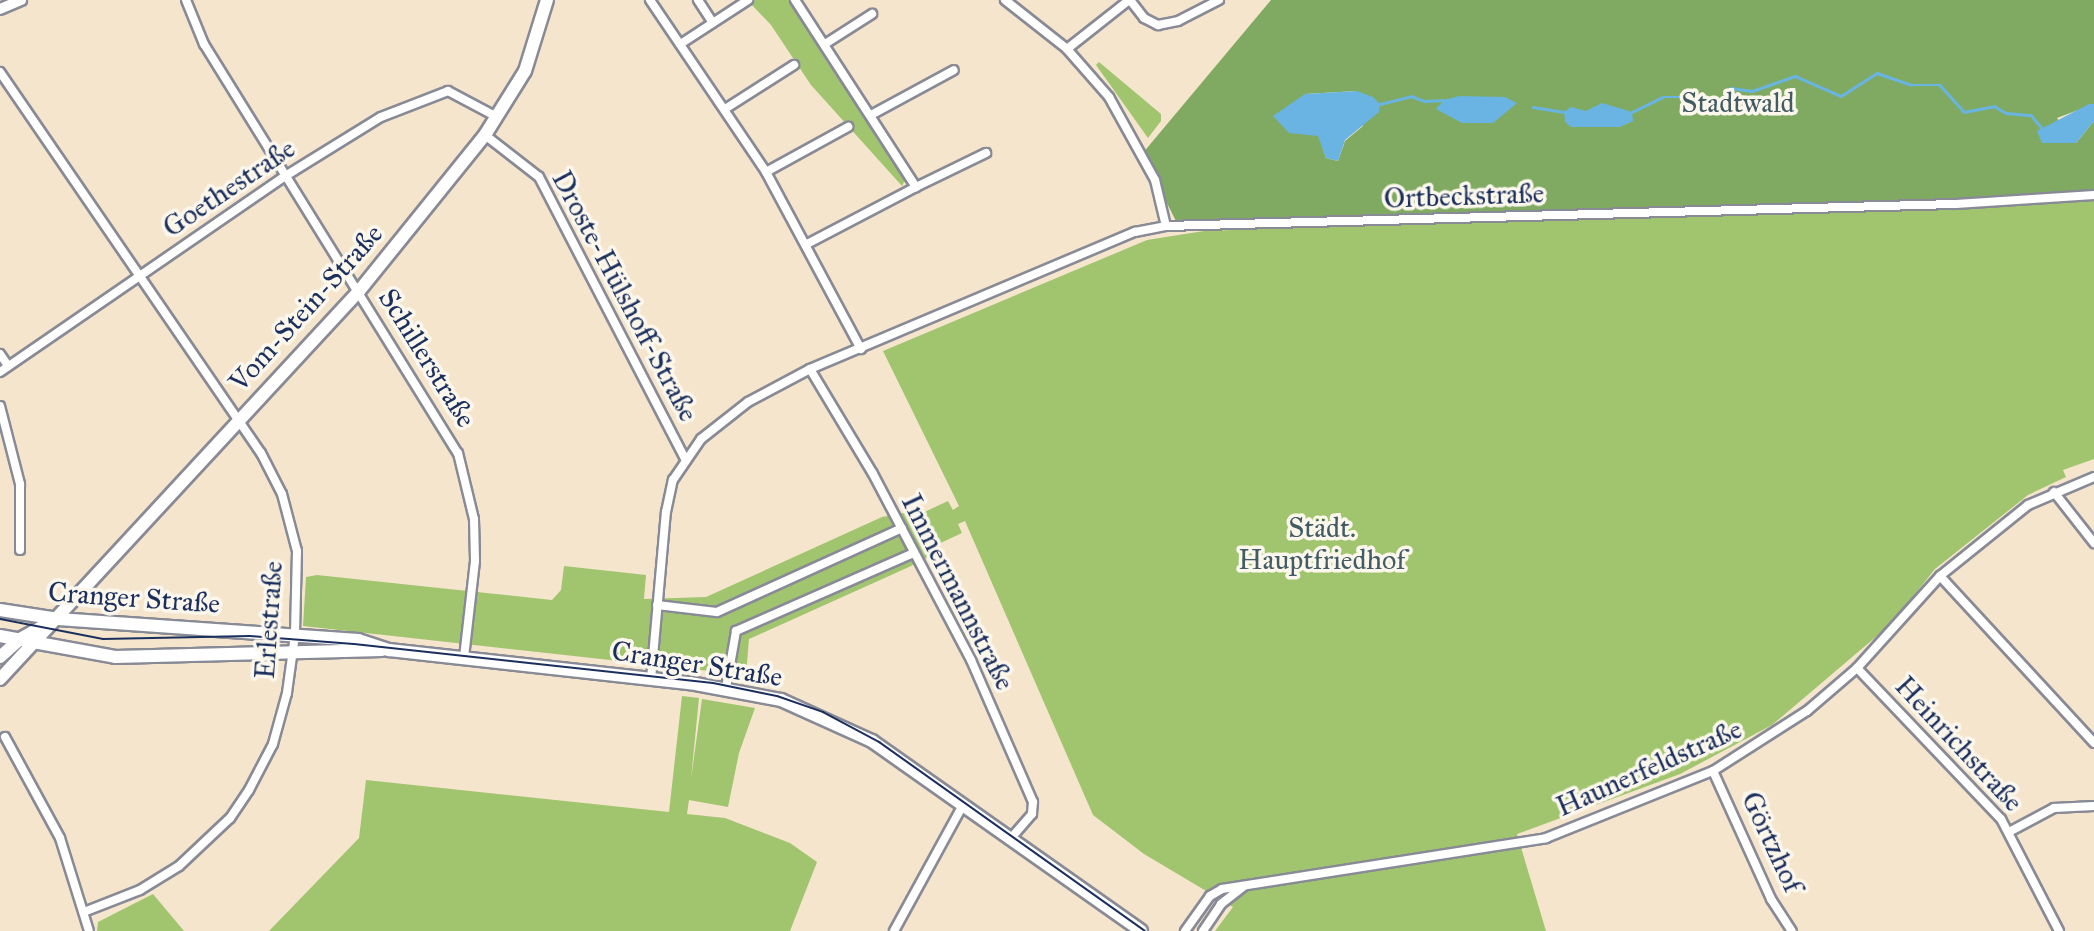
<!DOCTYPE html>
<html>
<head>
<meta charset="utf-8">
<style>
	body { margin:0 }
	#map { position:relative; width:2094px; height:931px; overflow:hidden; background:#f6e5cd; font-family:"IM FELL Great Primer",serif }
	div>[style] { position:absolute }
	.green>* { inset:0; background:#a1c56f }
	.forest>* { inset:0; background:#80aa62 }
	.water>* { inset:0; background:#69b4e2 }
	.stream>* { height:2.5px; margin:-1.25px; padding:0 1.25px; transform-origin:1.25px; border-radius:1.25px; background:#69b4e2 }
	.roads { filter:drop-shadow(2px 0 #888a96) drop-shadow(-2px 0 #888a96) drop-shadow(0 2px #888a96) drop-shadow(0 -2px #888a96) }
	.minor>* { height:8px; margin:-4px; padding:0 4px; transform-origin:4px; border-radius:4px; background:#fff }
	.tertiary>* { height:10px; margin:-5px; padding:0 5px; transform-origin:5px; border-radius:5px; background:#fff }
	.secondary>* { height:12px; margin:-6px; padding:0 6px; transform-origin:6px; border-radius:6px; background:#fff }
	.tram>* { height:2px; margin:-1px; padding:0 1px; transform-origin:1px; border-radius:1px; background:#1b2f5e }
	span { translate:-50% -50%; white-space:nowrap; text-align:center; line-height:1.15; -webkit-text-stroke:7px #fbf7ec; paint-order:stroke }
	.park-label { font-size:28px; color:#435c63 }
	.street-label { font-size:28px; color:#1b2f5e }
</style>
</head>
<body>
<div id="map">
	<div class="green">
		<div style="clip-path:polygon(755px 0,789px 0,906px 178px,902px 186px,811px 85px,771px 25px,750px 3px)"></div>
		<div style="clip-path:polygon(1099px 62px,1161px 114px,1161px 121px,1148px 138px,1096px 65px)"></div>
		<div style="clip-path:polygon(2094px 197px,2094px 459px,2063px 470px,2066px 477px,2028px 495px,1935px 569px,1891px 624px,1772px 725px,1680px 774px,1517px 834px,1546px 931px,1215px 931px,1233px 907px,1144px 854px,1093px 815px,965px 521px,958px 524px,962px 533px,934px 546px,932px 555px,909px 567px,749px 639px,746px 675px,303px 626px,306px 577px,317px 575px,552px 600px,561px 590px,564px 566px,646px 575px,644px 599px,706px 597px,882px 517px,918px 510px,920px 514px,948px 501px,953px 510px,959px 506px,883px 351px,1147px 240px,1204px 231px)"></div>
		<div style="clip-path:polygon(682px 696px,699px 698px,691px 779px,702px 699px,755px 708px,739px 753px,728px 807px,689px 800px,687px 814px,725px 818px,790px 843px,817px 862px,790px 931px,269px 931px,359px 838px,366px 780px,669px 812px)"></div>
		<div style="clip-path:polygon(153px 894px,184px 931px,97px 931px,98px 922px)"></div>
	</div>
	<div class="forest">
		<div style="clip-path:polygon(evenodd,1271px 0,2094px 0,2094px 104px,2057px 118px,2076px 143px,2094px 121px,2094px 191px,1959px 201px,1177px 223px,1142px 154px,1271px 0,1357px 91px,1363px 126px,1345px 141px,1338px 161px,1326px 158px,1305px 94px,1357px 91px)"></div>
	</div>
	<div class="water">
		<div style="clip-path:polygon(1357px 91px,1373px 97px,1380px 104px,1379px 112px,1345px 140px,1338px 161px,1326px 158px,1318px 136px,1289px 133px,1273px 116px,1305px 94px)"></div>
		<div style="clip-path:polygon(1459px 96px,1505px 97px,1517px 103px,1493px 123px,1462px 123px,1436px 109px,1444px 100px)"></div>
		<div style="clip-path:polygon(1602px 103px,1632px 112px,1633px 121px,1620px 127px,1571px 127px,1565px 122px,1564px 112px,1571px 107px,1586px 111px)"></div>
		<div style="clip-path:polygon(2089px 104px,2094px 104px,2094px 121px,2076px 143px,2042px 143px,2037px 131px)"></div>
	</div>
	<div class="stream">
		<div style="left:1380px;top:104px;width:32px;rotate:-14deg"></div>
		<div style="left:1411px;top:96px;width:15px;rotate:20deg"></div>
		<div style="left:1425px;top:101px;width:19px;rotate:-3deg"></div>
		<div style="left:1533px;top:107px;width:31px;rotate:9deg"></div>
		<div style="left:1632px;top:112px;width:34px;rotate:-26deg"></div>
		<div style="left:1663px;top:97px;width:42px"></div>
		<div style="left:1705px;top:97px;width:23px;rotate:20deg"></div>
		<div style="left:1727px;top:105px;width:17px;rotate:-77deg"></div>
		<div style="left:1731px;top:88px;width:21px;rotate:8deg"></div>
		<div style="left:1752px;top:91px;width:46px;rotate:-19.2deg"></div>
		<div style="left:1795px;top:76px;width:50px;rotate:23.5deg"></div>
		<div style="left:1841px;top:96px;width:43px;rotate:-32.6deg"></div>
		<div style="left:1877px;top:73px;width:36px;rotate:19deg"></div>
		<div style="left:1911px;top:85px;width:29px"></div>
		<div style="left:1940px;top:85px;width:36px;rotate:48deg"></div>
		<div style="left:1964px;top:112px;width:31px;rotate:-11deg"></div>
		<div style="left:1994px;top:106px;width:14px;rotate:30deg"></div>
		<div style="left:2006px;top:113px;width:25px;rotate:5deg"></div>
		<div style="left:2031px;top:115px;width:17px;rotate:50deg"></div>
	</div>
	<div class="roads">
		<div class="minor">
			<div style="left:186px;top:0;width:48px;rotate:67.8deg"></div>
			<div style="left:204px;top:44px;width:481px;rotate:58.2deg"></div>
			<div style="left:458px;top:453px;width:68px;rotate:76.4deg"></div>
			<div style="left:474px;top:519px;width:42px;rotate:88.6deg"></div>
			<div style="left:475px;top:561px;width:98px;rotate:96.5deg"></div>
			<div style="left:650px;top:0;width:207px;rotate:56deg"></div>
			<div style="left:766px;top:172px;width:201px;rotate:61.8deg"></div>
			<div style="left:698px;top:0;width:27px;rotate:57deg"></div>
			<div style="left:795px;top:0;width:223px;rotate:57.1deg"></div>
			<div style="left:916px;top:187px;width:123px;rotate:152.4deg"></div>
			<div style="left:1005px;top:0;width:79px;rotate:38.3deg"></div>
			<div style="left:1067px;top:49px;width:64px;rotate:48.8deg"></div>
			<div style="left:1109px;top:97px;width:95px;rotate:61deg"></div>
			<div style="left:1155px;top:180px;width:47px;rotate:76.6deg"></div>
			<div style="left:1130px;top:0;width:23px;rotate:52deg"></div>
			<div style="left:1144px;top:18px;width:16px;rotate:27deg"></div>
			<div style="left:1158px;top:25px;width:20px;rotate:-11deg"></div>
			<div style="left:1178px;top:21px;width:46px;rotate:-27.1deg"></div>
			<div style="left:682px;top:43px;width:79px;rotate:-33.1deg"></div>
			<div style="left:825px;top:44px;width:56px;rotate:-32.6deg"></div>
			<div style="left:1067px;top:49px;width:79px;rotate:-38.3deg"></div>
			<div style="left:0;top:72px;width:462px;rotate:55.6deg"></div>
			<div style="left:261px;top:453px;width:46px;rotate:62.9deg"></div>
			<div style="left:282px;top:494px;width:59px;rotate:75.3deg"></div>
			<div style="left:297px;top:551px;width:84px;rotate:91.4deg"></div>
			<div style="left:295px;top:635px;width:59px;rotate:97.9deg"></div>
			<div style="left:287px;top:693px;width:53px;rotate:105.4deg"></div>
			<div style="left:273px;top:744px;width:52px;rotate:117.6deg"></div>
			<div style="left:249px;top:790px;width:34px;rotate:124deg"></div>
			<div style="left:230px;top:818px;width:70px;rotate:136.7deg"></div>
			<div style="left:179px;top:866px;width:46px;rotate:148.4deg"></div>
			<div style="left:140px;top:890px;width:60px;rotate:158.6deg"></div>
			<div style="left:725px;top:109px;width:82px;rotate:-32.5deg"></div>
			<div style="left:871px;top:115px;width:94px;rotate:-28.5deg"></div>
			<div style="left:485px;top:135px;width:68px;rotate:37.9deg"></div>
			<div style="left:539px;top:177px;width:318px;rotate:62.6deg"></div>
			<div style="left:766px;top:172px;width:94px;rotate:-28.8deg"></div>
			<div style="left:916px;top:187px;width:78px;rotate:-25.9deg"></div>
			<div style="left:0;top:354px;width:14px;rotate:56deg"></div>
			<div style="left:810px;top:369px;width:122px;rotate:59deg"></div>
			<div style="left:873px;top:474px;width:210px;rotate:62.2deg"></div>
			<div style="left:971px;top:660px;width:155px;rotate:66.4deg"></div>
			<div style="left:1033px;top:802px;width:12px;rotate:95deg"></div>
			<div style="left:1032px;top:814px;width:32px;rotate:131deg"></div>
			<div style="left:0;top:372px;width:348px;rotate:-34.5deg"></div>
			<div style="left:287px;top:175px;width:110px;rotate:-31.7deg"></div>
			<div style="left:381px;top:117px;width:72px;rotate:-21.2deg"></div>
			<div style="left:448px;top:91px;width:55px;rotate:28deg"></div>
			<div style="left:0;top:406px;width:81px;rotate:75.6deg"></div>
			<div style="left:20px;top:484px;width:66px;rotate:90deg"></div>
			<div style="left:2054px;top:492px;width:65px;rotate:51.9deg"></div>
			<div style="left:1940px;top:576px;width:227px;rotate:47.3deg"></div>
			<div style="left:657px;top:605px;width:60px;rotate:6.7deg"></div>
			<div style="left:717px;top:612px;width:203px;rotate:-24.4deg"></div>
			<div style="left:1857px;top:668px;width:209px;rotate:46.4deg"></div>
			<div style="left:2001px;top:819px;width:126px;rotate:62.6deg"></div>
			<div style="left:651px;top:679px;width:168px;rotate:-84.9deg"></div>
			<div style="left:666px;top:512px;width:33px;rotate:-78deg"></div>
			<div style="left:673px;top:480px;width:50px;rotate:-55.7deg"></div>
			<div style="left:701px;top:439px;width:60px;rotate:-38.2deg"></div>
			<div style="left:748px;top:402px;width:70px;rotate:-28deg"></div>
			<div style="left:810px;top:369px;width:353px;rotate:-22.9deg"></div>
			<div style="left:1135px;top:232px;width:32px;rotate:-11deg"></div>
			<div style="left:1166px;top:226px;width:790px;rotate:-1.6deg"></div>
			<div style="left:1956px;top:204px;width:138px;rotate:-3.7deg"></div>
			<div style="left:726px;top:688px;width:58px;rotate:-80deg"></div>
			<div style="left:736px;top:631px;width:194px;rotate:-23.7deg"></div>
			<div style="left:5px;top:737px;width:115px;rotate:61.4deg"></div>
			<div style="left:60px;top:838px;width:97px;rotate:72.7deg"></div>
			<div style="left:1713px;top:771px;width:141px;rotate:65.6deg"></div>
			<div style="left:1771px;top:899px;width:38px;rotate:57deg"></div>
			<div style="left:2009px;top:832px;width:51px;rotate:-28.1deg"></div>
			<div style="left:2054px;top:808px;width:40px;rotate:-2.9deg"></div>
			<div style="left:894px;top:931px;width:144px;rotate:-61.3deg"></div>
			<div style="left:1185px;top:931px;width:43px;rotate:-54.5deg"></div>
			<div style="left:1210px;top:896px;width:14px;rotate:-30deg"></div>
			<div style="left:1222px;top:889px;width:328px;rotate:-8.9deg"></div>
			<div style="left:1546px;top:838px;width:180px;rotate:-21.9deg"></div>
			<div style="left:1713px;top:771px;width:112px;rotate:-32.6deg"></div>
			<div style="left:1807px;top:711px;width:66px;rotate:-40.7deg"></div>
			<div style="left:1857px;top:668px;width:124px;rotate:-47.9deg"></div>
			<div style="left:1940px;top:576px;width:113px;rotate:-38.9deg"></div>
			<div style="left:2028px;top:505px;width:72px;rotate:-23deg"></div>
			<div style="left:1203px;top:931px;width:32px;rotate:-56deg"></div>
			<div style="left:1221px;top:904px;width:28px;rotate:-38deg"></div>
		</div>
		<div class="tertiary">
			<div style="left:0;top:9px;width:23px;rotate:-23deg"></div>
		</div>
		<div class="secondary">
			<div style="left:0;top:610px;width:59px;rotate:8.8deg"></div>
			<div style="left:58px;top:619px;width:301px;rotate:4deg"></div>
			<div style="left:358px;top:640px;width:33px;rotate:18deg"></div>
			<div style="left:389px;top:650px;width:303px;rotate:6.3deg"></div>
			<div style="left:690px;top:683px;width:93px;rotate:10.6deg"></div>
			<div style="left:781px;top:700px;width:100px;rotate:24.3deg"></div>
			<div style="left:872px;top:741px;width:329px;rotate:35.2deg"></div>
			<div style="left:0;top:636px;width:117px;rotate:10.3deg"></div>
			<div style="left:115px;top:657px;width:267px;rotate:-1.5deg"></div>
			<div style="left:0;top:657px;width:27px;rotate:-42deg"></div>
			<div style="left:20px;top:639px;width:35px;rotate:-29deg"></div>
			<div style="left:0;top:679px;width:529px;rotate:-47.22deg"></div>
			<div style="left:359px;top:291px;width:201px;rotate:-51.1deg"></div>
			<div style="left:485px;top:135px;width:75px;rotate:-58deg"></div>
			<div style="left:525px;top:71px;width:74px;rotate:-72.8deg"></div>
		</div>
	</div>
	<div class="tram">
		<div style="left:0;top:619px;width:105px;rotate:11deg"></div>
		<div style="left:103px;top:639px;width:147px;rotate:-1.2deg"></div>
		<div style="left:250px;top:636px;width:104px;rotate:4.4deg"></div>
		<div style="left:354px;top:644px;width:361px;rotate:6.2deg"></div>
		<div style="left:713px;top:683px;width:65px;rotate:11.5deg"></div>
		<div style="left:777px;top:696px;width:49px;rotate:19.2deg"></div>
		<div style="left:823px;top:712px;width:64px;rotate:28.2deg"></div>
		<div style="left:879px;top:742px;width:326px;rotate:35.4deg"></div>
	</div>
	<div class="park-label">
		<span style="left:1738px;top:103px">Stadtwald</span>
		<span style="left:1322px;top:544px">Städt.<br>Hauptfriedhof</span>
	</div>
	<div class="street-label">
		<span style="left:229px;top:188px;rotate:-34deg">Goethestraße</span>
		<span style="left:1464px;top:196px;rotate:-2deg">Ortbeckstraße</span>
		<span style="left:625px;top:296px;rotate:62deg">Droste-Hülshoff-Straße</span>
		<span style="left:306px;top:308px;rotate:-48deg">Vom-Stein-Straße</span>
		<span style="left:427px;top:358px;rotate:58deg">Schillerstraße</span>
		<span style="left:958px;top:592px;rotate:63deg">Immermannstraße</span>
		<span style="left:134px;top:598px;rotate:4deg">Cranger Straße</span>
		<span style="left:269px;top:620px;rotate:-86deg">Erlestraße</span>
		<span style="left:697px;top:664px;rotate:9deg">Cranger Straße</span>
		<span style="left:1959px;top:744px;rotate:47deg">Heinrichstraße</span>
		<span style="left:1649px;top:768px;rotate:-24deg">Haunerfeldstraße</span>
		<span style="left:1772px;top:842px;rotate:65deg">Görtzhof</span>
	</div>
</div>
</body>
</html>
